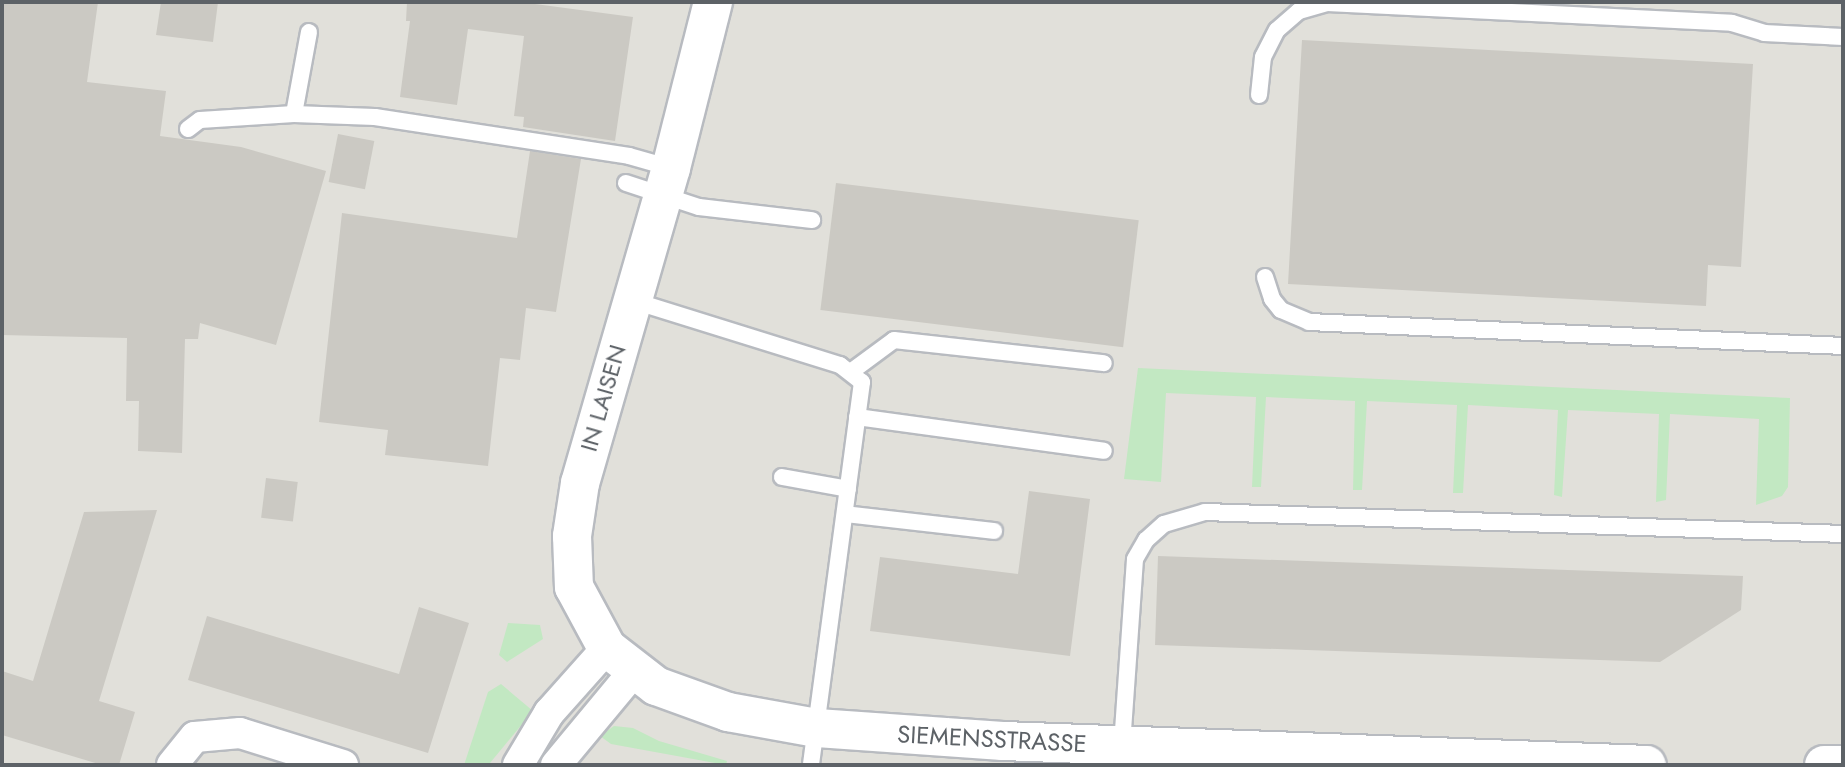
<!DOCTYPE html>
<html>
<head>
<meta charset="utf-8">
<style>
	body { margin:0 }
	#map { position:relative; width:1845px; height:767px; overflow:hidden; background:#f0eee6; font-family:Jost,sans-serif }
	div>[style] { position:absolute }
	.industrial>* { inset:0; background:#e1e0da; transform-origin:0 0 }
	.green>* { inset:0; background:#c2e8c2 }
	.building>* { inset:0; background:#cbc9c3; transform-origin:0 0 }
	.roads { filter:drop-shadow(2px 0 #b8bbc0) drop-shadow(-2px 0 #b8bbc0) drop-shadow(0 2px #b8bbc0) drop-shadow(0 -2px #b8bbc0) }
	.lane>* { height:16px; margin:-8px; padding:0 8px; transform-origin:8px; border-radius:8px; background:#fff }
	.street>* { height:30px; margin:-15px; padding:0 15px; transform-origin:15px; border-radius:15px; background:#fff }
	.secondary>* { height:38px; margin:-19px; padding:0 19px; transform-origin:19px; border-radius:19px; background:#fff }
	span { translate:-50% -50%; white-space:nowrap; text-align:center; line-height:1.15; -webkit-text-stroke:6px #fff; paint-order:stroke }
	.street-label { font-size:24px; color:#5d6267 }
	.frame { position:absolute; inset:0; border:4px solid #5d6267; pointer-events:none }
</style>
</head>
<body>
<div id="map">
	<div class="industrial">
		<div style="left:2px;top:2px;width:1841px;height:763px"></div>
	</div>
	<div class="green">
		<div style="clip-path:polygon(1138px 368px,1790px 398px,1788px 487px,1782px 496px,1756px 505px,1759px 419px,1670px 414px,1666px 500px,1656px 502px,1659px 414px,1568px 410px,1562px 497px,1554px 495px,1558px 410px,1468px 405px,1463px 493px,1453px 493px,1457px 405px,1367px 401px,1362px 490px,1353px 490px,1355px 401px,1266px 397px,1261px 487px,1252px 487px,1256px 397px,1166px 393px,1161px 482px,1124px 479px)"></div>
		<div style="clip-path:polygon(508px 623px,540px 625px,543px 639px,507px 662px,499px 655px)"></div>
		<div style="clip-path:polygon(501px 684px,533px 711px,490px 763px,464px 765px,488px 692px)"></div>
		<div style="clip-path:polygon(614px 726px,633px 728px,659px 741px,727px 761px,726px 765px,611px 744px,600px 736px)"></div>
	</div>
	<div class="building">
		<div style="clip-path:polygon(2px 2px,98px 2px,87px 82px,166px 91px,160px 136px,241px 147px,326px 171px,276px 345px,200px 323px,198px 339px,185px 339px,182px 453px,138px 451px,139px 401px,126px 401px,127px 338px,2px 335px)"></div>
		<div style="clip-path:polygon(161px 2px,218px 2px,213px 42px,156px 35px)"></div>
		<div style="clip-path:polygon(407px 2px,520px 2px,633px 17px,615px 141px,523px 127px,524px 117px,514px 116px,524px 36px,468px 29px,457px 105px,400px 97px,410px 21px,406px 21px)"></div>
		<div style="clip-path:polygon(1302px 40px,1753px 64px,1741px 267px,1708px 265px,1706px 306px,1288px 284px)"></div>
		<div style="left:338px;top:134px;width:37px;height:49px;rotate:11deg"></div>
		<div style="clip-path:polygon(530px 151px,581px 159px,556px 312px,526px 308px,520px 360px,500px 358px,488px 466px,385px 455px,388px 430px,319px 422px,342px 213px,517px 238px)"></div>
		<div style="left:836px;top:183px;width:305px;height:128px;rotate:7deg"></div>
		<div style="left:266px;top:478px;width:32px;height:40px;rotate:7deg"></div>
		<div style="clip-path:polygon(1029px 491px,1090px 499px,1070px 656px,870px 631px,880px 557px,1018px 574px)"></div>
		<div style="clip-path:polygon(157px 510px,99px 701px,135px 712px,119px 765px,102px 765px,2px 735px,2px 671px,33px 681px,84px 512px)"></div>
		<div style="clip-path:polygon(1158px 556px,1743px 576px,1741px 610px,1660px 662px,1155px 645px)"></div>
		<div style="clip-path:polygon(419px 607px,469px 623px,428px 753px,188px 680px,207px 616px,399px 674px)"></div>
	</div>
	<div class="roads">
		<div class="lane">
			<div style="left:309px;top:32px;width:83px;rotate:100.4deg"></div>
			<div style="left:294px;top:114px;width:81px;rotate:2.1deg"></div>
			<div style="left:375px;top:117px;width:257px;rotate:8.7deg"></div>
			<div style="left:629px;top:156px;width:44px;rotate:15.9deg"></div>
			<div style="left:1259px;top:95px;width:38px;rotate:-84deg"></div>
			<div style="left:1263px;top:57px;width:30px;rotate:-63deg"></div>
			<div style="left:1277px;top:30px;width:29px;rotate:-41deg"></div>
			<div style="left:1299px;top:11px;width:29px;rotate:-16deg"></div>
			<div style="left:1327px;top:3px;width:405px;rotate:2.8deg"></div>
			<div style="left:1732px;top:23px;width:34px;rotate:17deg"></div>
			<div style="left:1764px;top:33px;width:79px;rotate:2.9deg"></div>
			<div style="left:188px;top:129px;width:15px;rotate:-37deg"></div>
			<div style="left:200px;top:120px;width:94px;rotate:-3.7deg"></div>
			<div style="left:626px;top:183px;width:77px;rotate:18.2deg"></div>
			<div style="left:699px;top:207px;width:114px;rotate:6.6deg"></div>
			<div style="left:1265px;top:277px;width:23px;rotate:72deg"></div>
			<div style="left:1272px;top:299px;width:14px;rotate:51deg"></div>
			<div style="left:1281px;top:310px;width:30px;rotate:23deg"></div>
			<div style="left:1309px;top:322px;width:535px;rotate:2.57deg"></div>
			<div style="left:631px;top:300px;width:219px;rotate:17.3deg"></div>
			<div style="left:840px;top:365px;width:28px;rotate:38deg"></div>
			<div style="left:862px;top:382px;width:386px;rotate:97.6deg"></div>
			<div style="left:852px;top:371px;width:52px;rotate:-36.4deg"></div>
			<div style="left:894px;top:340px;width:211px;rotate:6.3deg"></div>
			<div style="left:857px;top:417px;width:249px;rotate:7.8deg"></div>
			<div style="left:782px;top:477px;width:67px;rotate:10.3deg"></div>
			<div style="left:845px;top:514px;width:150px;rotate:6.5deg"></div>
			<div style="left:1122px;top:745px;width:186px;rotate:-86deg"></div>
			<div style="left:1135px;top:559px;width:22px;rotate:-60deg"></div>
			<div style="left:1146px;top:540px;width:24px;rotate:-42deg"></div>
			<div style="left:1164px;top:524px;width:43px;rotate:-16.3deg"></div>
			<div style="left:1205px;top:512px;width:638px;rotate:1.97deg"></div>
		</div>
		<div class="street">
			<div style="left:172px;top:765px;width:36px;rotate:-51deg"></div>
			<div style="left:195px;top:737px;width:45px;rotate:-5.1deg"></div>
			<div style="left:240px;top:733px;width:108px;rotate:17.3deg"></div>
			<div style="left:518px;top:765px;width:61px;rotate:-59.2deg"></div>
			<div style="left:549px;top:713px;width:87px;rotate:-48.3deg"></div>
			<div style="left:556px;top:765px;width:124px;rotate:-50.3deg"></div>
		</div>
		<div class="secondary">
			<div style="left:713px;top:2px;width:171px;rotate:104.2deg"></div>
			<div style="left:671px;top:168px;width:328px;rotate:106.1deg"></div>
			<div style="left:580px;top:483px;width:54px;rotate:98.6deg"></div>
			<div style="left:572px;top:536px;width:51px;rotate:87.8deg"></div>
			<div style="left:574px;top:587px;width:69px;rotate:61.6deg"></div>
			<div style="left:607px;top:648px;width:62px;rotate:37.8deg"></div>
			<div style="left:656px;top:686px;width:77px;rotate:19.9deg"></div>
			<div style="left:728px;top:712px;width:90px;rotate:10.2deg"></div>
			<div style="left:817px;top:728px;width:186px;rotate:4deg"></div>
			<div style="left:1003px;top:741px;width:644px;rotate:2.13deg"></div>
			<div style="left:1824px;top:765px;width:19px"></div>
		</div>
	</div>
	<div class="street-label">
		<span style="left:603px;top:398px;rotate:-74deg">IN LAISEN</span>
		<span style="left:992px;top:739px;rotate:3deg">SIEMENSSTRASSE</span>
	</div>
	<div class="frame"></div>
</div>
</body>
</html>
